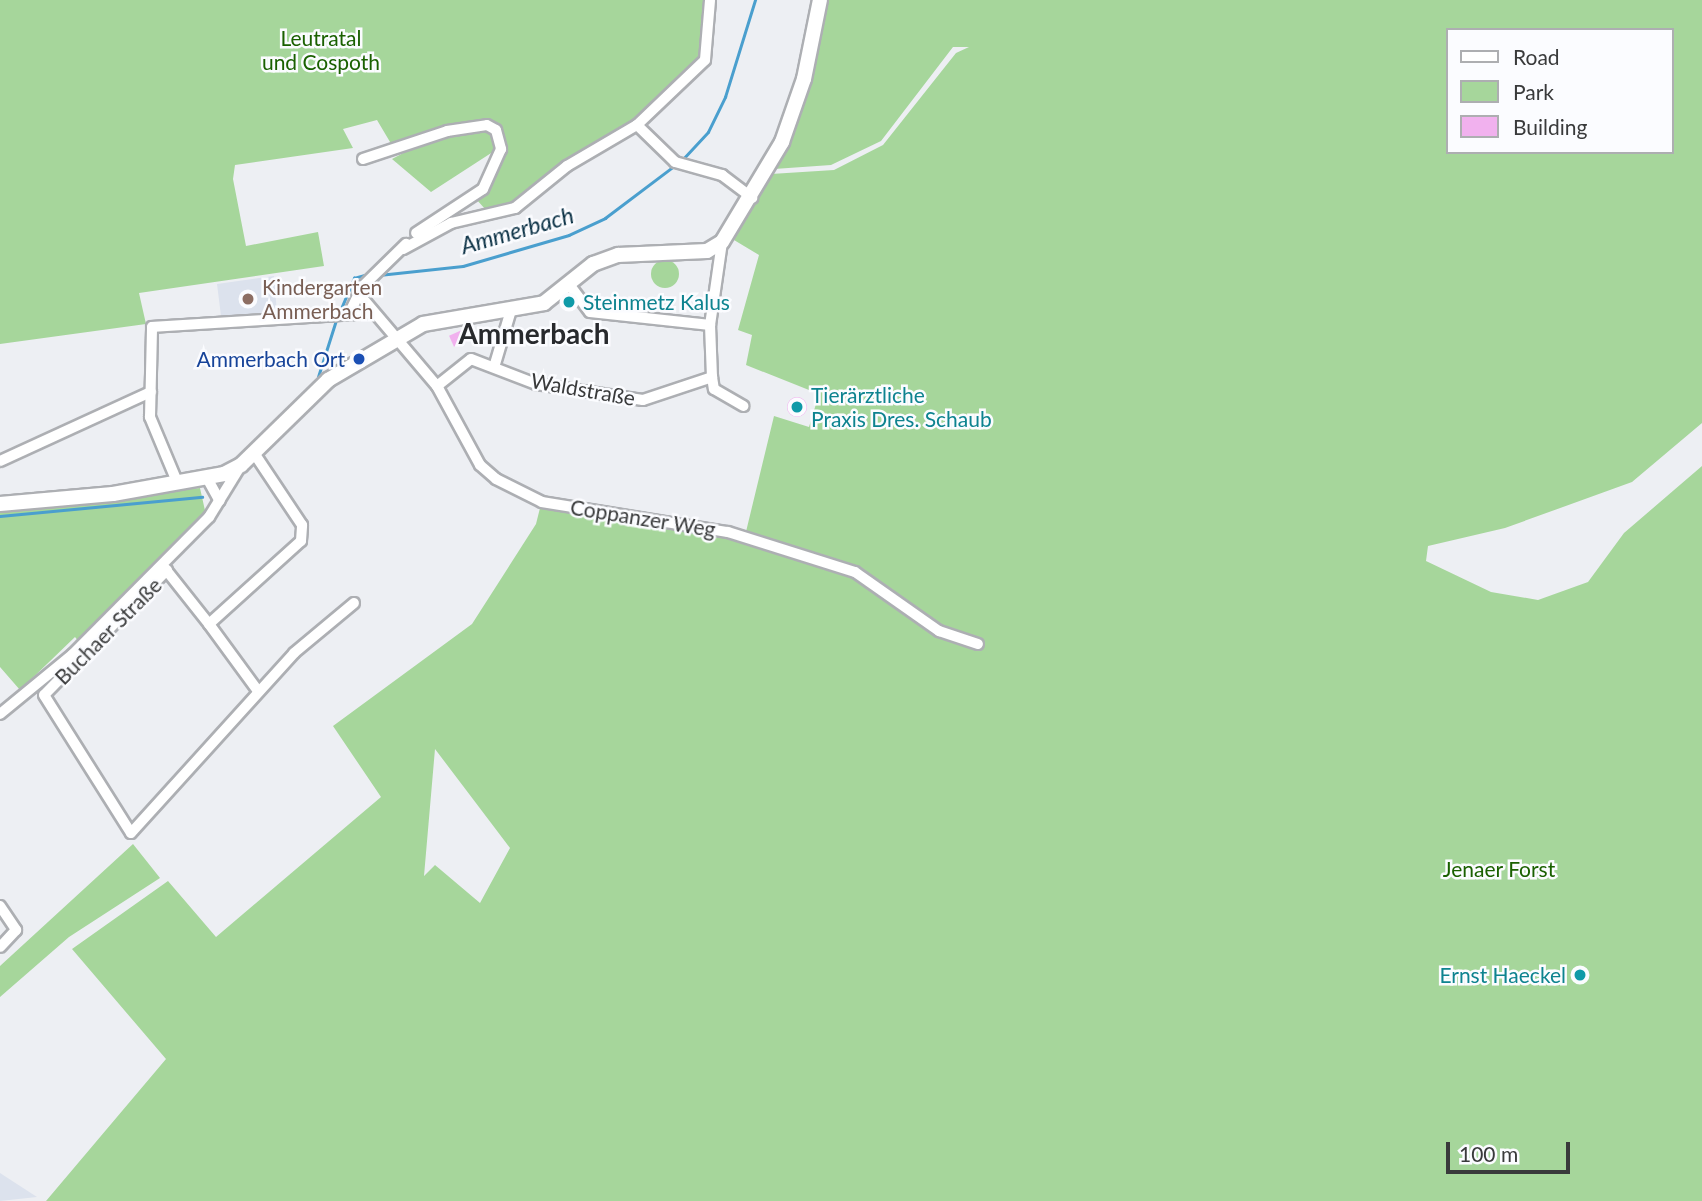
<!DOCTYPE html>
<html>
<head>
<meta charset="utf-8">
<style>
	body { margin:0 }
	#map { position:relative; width:1702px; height:1201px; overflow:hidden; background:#edeff3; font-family:Lato,sans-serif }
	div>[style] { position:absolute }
	.built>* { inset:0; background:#dce2ed }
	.green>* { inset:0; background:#a6d69b }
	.round { border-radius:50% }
	.stream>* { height:2.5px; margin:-1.25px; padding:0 1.25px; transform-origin:1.25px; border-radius:1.25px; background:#4a9fce }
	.building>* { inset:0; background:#f1b1ee; transform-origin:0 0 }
	.roads { filter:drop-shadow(2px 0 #adafb3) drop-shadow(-2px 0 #adafb3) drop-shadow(0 2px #adafb3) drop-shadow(0 -2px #adafb3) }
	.minor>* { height:10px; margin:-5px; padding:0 5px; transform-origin:5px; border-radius:5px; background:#fff }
	.secondary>* { height:14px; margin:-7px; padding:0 7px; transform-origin:7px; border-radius:7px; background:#fff }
	.dots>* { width:19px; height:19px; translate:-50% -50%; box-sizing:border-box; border:4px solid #fbfcff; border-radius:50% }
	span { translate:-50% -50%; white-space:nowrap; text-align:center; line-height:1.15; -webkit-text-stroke:5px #fbfcff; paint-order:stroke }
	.park-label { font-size:21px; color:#1a6000 }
	.education-label { font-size:21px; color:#785e54 }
	.left { translate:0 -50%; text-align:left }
	.culture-label { font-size:21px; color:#0d838f }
	.right { translate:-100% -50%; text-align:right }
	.transit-label { font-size:21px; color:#164399 }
	.street-label { font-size:21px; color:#393a3b }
	.water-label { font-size:23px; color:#0b3145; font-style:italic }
	.district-label { font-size:28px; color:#282a2d; font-weight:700 }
	.legend { position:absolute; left:1446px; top:28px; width:228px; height:126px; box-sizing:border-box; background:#fbfcff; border:2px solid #adaeb1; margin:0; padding:9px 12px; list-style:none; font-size:21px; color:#393a3b }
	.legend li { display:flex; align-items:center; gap:14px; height:35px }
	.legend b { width:35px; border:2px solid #adaeb1 }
	.scale { position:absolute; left:1446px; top:1142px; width:124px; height:32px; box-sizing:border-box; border:4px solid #393a3b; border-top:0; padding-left:9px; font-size:21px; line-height:24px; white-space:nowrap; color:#393a3b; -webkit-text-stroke:5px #fbfcff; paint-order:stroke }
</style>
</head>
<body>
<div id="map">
	<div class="built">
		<div style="clip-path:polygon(274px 276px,277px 314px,221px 316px,217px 284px)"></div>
		<div style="clip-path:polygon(0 1173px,37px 1197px,0 1201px)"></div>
	</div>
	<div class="green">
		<div style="clip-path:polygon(0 0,710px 0,703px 63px,637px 125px,514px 207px,486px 210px,476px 199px,502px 146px,431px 192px,392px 159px,462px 122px,393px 147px,377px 120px,343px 129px,353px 148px,235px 165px,233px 179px,246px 246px,318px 232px,324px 266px,139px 293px,146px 324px,0 344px)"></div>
		<div style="clip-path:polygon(evenodd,823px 0,1702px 0,1702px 423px,1632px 482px,1505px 528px,1428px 546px,1426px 561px,1491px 592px,1538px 600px,1588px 582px,1624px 533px,1702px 466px,1702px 1201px,46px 1201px,166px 1059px,72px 949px,168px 881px,216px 937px,381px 797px,333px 726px,472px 624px,536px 524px,541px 504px,744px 540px,774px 416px,809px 427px,819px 394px,746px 365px,752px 335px,738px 330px,759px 255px,734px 240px,771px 174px,834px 170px,883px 145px,956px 53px,969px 47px,953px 47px,881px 141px,831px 165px,774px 169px,823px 0,1448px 30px,1672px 30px,1672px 152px,1448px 152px,1448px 30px,823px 0,435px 749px,510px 848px,480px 903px,435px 865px,424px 876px,435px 749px)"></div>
		<div class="round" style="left:651px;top:260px;width:28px;height:28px"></div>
		<div style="clip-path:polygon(200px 488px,206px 515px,79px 642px,75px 637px,20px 690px,0 667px,0 508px)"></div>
		<div style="clip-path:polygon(133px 844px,160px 878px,69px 937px,0 997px,0 966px)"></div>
	</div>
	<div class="stream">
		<div style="left:682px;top:160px;width:38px;rotate:-47deg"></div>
		<div style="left:708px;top:132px;width:39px;rotate:-64deg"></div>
		<div style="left:725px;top:97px;width:102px;rotate:-72.8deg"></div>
		<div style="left:379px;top:275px;width:84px;rotate:-6.1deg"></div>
		<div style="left:463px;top:266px;width:110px;rotate:-16.3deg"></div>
		<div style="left:569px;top:235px;width:40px;rotate:-25deg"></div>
		<div style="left:605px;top:218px;width:86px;rotate:-37deg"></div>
		<div style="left:340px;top:311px;width:36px;rotate:-67deg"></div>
		<div style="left:354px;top:278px;width:19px;rotate:-16deg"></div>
		<div style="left:318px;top:377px;width:63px;rotate:-72.4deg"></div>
		<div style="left:0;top:516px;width:203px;rotate:-5.4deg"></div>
	</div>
	<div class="building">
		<div style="left:471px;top:326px;width:12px;height:24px;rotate:66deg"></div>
		<div class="round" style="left:787px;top:397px;width:20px;height:20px"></div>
	</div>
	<div class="roads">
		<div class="minor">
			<div style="left:637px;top:125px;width:53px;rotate:44.2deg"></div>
			<div style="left:675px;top:162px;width:49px;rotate:15.5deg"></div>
			<div style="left:722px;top:175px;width:38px;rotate:37deg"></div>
			<div style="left:363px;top:159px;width:89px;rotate:-18.4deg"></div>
			<div style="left:447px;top:131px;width:40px;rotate:-8.5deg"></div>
			<div style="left:487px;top:125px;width:10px;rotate:29deg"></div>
			<div style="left:496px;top:130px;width:20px;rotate:75deg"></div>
			<div style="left:501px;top:149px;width:44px;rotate:114.2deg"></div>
			<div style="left:483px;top:189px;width:80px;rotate:146.7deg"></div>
			<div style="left:722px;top:242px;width:84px;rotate:98.2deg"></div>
			<div style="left:710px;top:325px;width:52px;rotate:87.8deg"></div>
			<div style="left:712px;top:377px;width:12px;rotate:81deg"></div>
			<div style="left:714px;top:389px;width:34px;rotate:30deg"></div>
			<div style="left:403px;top:249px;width:55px;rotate:-28.4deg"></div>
			<div style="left:451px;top:223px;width:66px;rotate:-13.2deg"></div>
			<div style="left:515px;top:208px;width:67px;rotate:-38.9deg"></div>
			<div style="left:567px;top:166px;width:81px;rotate:-30.4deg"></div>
			<div style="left:637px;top:125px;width:94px;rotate:-43.7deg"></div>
			<div style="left:705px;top:60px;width:60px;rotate:-85.2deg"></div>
			<div style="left:568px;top:283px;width:36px;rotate:53deg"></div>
			<div style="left:590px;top:312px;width:121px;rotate:6.2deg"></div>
			<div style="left:358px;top:293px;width:122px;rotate:49.7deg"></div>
			<div style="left:437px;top:386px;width:90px;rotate:61.4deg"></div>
			<div style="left:480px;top:465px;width:21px;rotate:41deg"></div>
			<div style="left:496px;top:479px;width:51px;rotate:26.6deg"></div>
			<div style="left:542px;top:502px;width:188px;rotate:9.2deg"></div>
			<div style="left:728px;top:532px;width:133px;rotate:17.5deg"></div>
			<div style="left:855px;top:572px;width:103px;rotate:35.1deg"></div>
			<div style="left:939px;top:631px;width:41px;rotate:18.4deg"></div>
			<div style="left:351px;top:310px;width:25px;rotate:-64deg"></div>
			<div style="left:362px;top:287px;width:62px;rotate:-44.3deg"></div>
			<div style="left:495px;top:364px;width:56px;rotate:-73.5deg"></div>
			<div style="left:437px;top:386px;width:43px;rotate:-38.5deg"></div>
			<div style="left:471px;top:359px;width:70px;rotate:21deg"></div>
			<div style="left:536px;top:384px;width:108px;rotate:8.5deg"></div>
			<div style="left:643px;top:400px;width:73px;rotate:-18.4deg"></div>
			<div style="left:0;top:461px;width:166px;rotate:-24.6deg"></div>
			<div style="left:207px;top:478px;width:26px;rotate:61deg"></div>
			<div style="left:178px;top:484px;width:73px;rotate:-112.7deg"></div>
			<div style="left:150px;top:417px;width:90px;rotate:-88.7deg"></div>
			<div style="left:152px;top:327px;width:220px;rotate:-3.6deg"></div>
			<div style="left:163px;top:566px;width:74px;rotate:51.6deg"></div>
			<div style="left:209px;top:624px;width:124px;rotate:-42.1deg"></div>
			<div style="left:301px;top:541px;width:16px;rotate:-86deg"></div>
			<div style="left:302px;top:525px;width:87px;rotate:-123.7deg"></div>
			<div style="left:167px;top:570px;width:175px;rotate:134.5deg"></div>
			<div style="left:44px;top:695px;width:163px;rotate:57.8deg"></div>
			<div style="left:131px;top:833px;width:243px;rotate:-47.8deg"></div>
			<div style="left:294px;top:653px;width:78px;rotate:-39.8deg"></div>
			<div style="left:209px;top:624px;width:83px;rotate:53.8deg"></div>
			<div style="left:0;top:714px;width:94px;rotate:-39.4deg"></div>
			<div style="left:73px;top:654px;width:193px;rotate:-45.2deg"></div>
			<div style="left:209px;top:517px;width:61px;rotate:-58.4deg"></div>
			<div style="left:0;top:906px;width:29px;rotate:56deg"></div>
			<div style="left:16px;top:930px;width:23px;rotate:133deg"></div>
		</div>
		<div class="secondary">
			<div style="left:0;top:504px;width:113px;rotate:-5.1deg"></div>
			<div style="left:113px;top:494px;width:113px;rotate:-10.2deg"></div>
			<div style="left:224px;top:474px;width:19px;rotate:-28deg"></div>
			<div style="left:241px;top:465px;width:122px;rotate:-44.3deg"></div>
			<div style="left:328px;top:380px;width:110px;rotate:-30.5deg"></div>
			<div style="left:423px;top:324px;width:123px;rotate:-9.8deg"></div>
			<div style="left:544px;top:303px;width:63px;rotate:-38.5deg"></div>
			<div style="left:593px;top:264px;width:27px;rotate:-20deg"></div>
			<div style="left:618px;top:255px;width:89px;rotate:-2.6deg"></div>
			<div style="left:707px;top:251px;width:17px;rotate:-31deg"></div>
			<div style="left:722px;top:242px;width:117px;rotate:-59deg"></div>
			<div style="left:782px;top:142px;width:67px;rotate:-70.8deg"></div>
			<div style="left:804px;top:79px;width:81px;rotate:-78.6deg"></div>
		</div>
	</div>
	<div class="dots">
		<div style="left:248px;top:299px;background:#8d6e63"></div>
		<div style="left:569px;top:302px;background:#0f9aa8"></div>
		<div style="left:359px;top:359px;background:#1a4fb4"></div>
		<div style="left:797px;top:407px;background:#0f9aa8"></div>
		<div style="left:1580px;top:975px;background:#0f9aa8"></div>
	</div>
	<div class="park-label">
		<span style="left:321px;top:50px">Leutratal<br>und Cospoth</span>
		<span style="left:1499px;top:869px">Jenaer Forst</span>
	</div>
	<div class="education-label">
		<span class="left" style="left:262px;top:299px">Kindergarten<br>Ammerbach</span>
	</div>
	<div class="culture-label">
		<span class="left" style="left:583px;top:302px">Steinmetz Kalus</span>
		<span class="left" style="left:811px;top:407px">Tierärztliche<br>Praxis Dres. Schaub</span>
		<span class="right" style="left:1566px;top:975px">Ernst Haeckel</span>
	</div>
	<div class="transit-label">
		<span class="right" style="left:345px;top:359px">Ammerbach Ort</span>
	</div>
	<div class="street-label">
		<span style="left:583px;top:389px;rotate:10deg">Waldstraße</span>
		<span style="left:643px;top:518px;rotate:9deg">Coppanzer Weg</span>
		<span style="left:108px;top:631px;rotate:-45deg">Buchaer Straße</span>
	</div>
	<div class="water-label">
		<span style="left:517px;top:230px;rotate:-16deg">Ammerbach</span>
	</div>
	<div class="district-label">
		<span style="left:534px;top:333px">Ammerbach</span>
	</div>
	<ul class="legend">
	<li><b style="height:9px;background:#fff"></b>Road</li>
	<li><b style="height:19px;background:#a6d69b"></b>Park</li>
	<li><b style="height:19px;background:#f1b1ee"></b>Building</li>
	</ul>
	<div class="scale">100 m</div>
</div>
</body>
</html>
